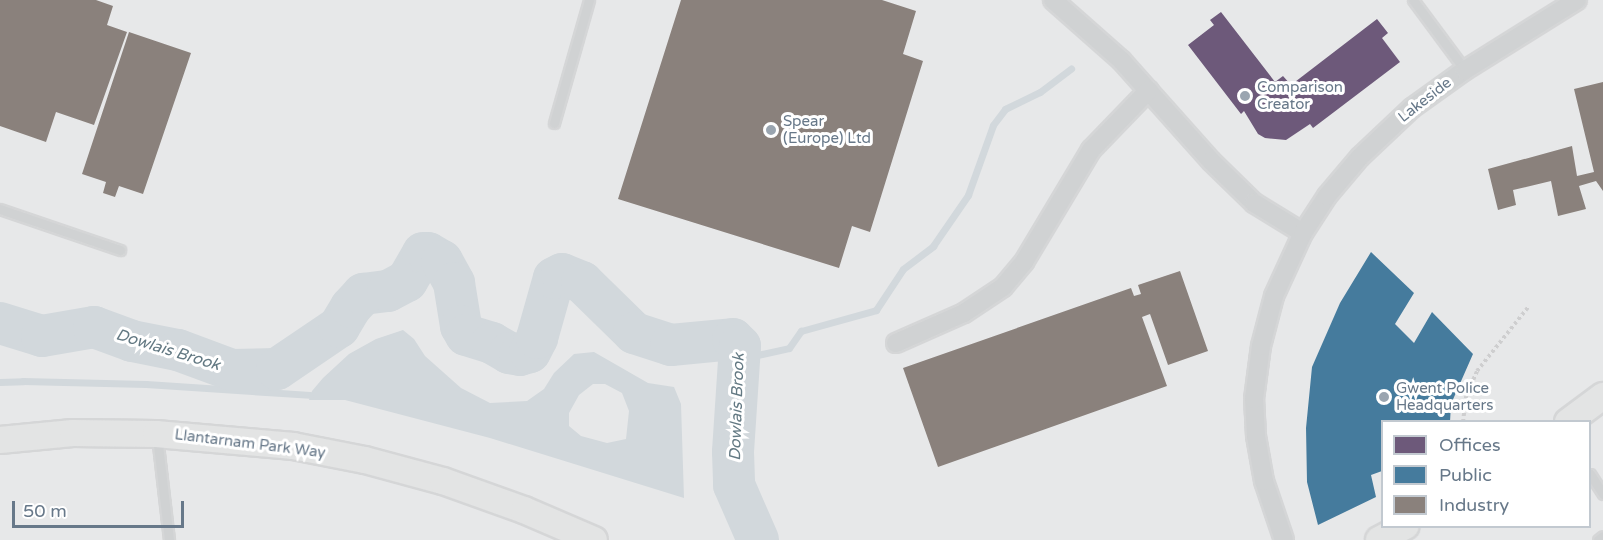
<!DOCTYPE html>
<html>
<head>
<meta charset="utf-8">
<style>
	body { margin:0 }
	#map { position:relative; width:1603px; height:540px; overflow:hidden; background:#f8f8f8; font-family:"Varela Round",sans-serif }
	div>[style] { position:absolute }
	.built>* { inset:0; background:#e7e8e9 }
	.water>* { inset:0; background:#d2d8dc }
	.offices>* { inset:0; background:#6d597a }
	.public>* { inset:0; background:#457b9d }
	.industry>* { inset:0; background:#8a817c }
	.stream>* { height:7px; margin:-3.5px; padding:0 3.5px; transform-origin:3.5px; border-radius:3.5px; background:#d2d8dc }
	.river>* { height:42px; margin:-21px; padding:0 21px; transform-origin:21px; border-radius:21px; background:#d2d8dc }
	.path>* { height:4px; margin-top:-2px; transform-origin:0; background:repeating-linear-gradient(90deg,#cececf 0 3px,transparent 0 6px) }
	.roads { filter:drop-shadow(2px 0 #d5d6d7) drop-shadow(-2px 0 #d5d6d7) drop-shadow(0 2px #d5d6d7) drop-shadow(0 -2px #d5d6d7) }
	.lane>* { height:9px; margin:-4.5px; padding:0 4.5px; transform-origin:4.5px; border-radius:4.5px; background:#d0d2d3 }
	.street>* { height:18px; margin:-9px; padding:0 9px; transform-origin:9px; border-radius:9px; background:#d0d2d3 }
	.secondary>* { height:26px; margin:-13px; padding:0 13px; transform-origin:13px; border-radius:13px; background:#e3e4e4 }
	.dots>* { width:16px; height:16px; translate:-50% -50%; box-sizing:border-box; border:3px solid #fff; border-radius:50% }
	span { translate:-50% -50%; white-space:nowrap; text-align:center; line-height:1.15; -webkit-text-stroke:6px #fff; paint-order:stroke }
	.poi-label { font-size:15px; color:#677889 }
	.left { translate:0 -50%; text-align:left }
	.street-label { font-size:15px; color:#677889 }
	.water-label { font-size:16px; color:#637983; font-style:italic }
	.legend { position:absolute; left:1381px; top:420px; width:210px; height:108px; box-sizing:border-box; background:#fff; border:2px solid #c2c9d0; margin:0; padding:8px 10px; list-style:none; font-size:18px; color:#677889 }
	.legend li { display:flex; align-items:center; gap:12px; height:30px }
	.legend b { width:30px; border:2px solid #c2c9d0 }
	.scale { position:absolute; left:12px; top:501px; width:172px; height:27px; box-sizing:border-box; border:3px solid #677889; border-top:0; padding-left:8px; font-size:18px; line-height:21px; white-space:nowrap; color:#677889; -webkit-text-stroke:4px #fff; paint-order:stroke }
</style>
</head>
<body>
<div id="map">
	<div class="built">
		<div style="clip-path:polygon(evenodd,0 0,1603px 0,1603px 540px,0 540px,0 0,1382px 422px,1590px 422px,1590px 526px,1382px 526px,1382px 422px)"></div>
	</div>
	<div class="water">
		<div style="clip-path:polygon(evenodd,403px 330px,414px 339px,425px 356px,461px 388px,490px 403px,527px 401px,544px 389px,554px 373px,574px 354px,594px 352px,648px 383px,674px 387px,681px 404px,684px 498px,490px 438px,345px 400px,309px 400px,312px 391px,323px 378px,349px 354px,376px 339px,403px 330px,593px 384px,605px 384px,622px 393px,629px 411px,626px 439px,607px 443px,581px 436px,569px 426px,569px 413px,579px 395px,593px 384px)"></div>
	</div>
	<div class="offices">
		<div style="clip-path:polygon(1221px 12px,1275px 82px,1283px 76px,1291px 85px,1377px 19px,1388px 33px,1382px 38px,1400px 62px,1313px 128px,1310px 124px,1286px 140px,1265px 138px,1258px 134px,1244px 111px,1241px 114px,1188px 45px,1214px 25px,1210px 20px)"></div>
	</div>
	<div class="public">
		<div style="clip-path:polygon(1371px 252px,1414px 293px,1395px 324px,1414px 343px,1432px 312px,1473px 354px,1451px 404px,1450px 422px,1382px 422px,1382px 471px,1371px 475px,1376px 497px,1318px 525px,1307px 482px,1306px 428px,1312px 367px,1340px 303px)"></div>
	</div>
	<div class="industry">
		<div style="clip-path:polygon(0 0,96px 0,113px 6px,107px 25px,127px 32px,94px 125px,56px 112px,46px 142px,0 126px)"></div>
		<div style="clip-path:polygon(681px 0,882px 0,916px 11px,903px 54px,923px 61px,870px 232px,852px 226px,839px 268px,618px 199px)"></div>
		<div style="clip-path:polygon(129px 32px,191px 53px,143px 194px,119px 186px,115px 197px,103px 193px,106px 182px,82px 174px)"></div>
		<div style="clip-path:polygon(1603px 82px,1603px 191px,1596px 181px,1579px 186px,1586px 209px,1558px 216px,1551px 181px,1513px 190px,1516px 205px,1498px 210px,1488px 169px,1572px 146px,1577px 176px,1594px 172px,1574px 89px)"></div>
		<div style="clip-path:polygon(1180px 271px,1208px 351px,1168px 365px,1150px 314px,1142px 317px,1167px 386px,938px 467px,903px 368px,1131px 288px,1134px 296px,1141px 294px,1138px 285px)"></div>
	</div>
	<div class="stream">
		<div style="left:739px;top:359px;width:51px;rotate:-12.4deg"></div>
		<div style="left:789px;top:348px;width:21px;rotate:-55deg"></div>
		<div style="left:801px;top:331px;width:78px;rotate:-15.6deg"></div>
		<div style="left:876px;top:310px;width:49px;rotate:-56.6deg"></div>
		<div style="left:903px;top:269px;width:38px;rotate:-37deg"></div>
		<div style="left:933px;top:246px;width:62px;rotate:-55.5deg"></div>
		<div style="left:968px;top:195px;width:74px;rotate:-70.3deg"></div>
		<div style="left:993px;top:125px;width:20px;rotate:-53deg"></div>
		<div style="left:1005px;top:109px;width:39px;rotate:-26deg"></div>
		<div style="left:1040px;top:92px;width:39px;rotate:-37deg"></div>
		<div style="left:0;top:382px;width:23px;rotate:-2deg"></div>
		<div style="left:23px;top:381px;width:123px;rotate:1.4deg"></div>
		<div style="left:146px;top:384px;width:164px;rotate:3.8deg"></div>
	</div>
	<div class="river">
		<div style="left:0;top:323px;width:44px;rotate:17.2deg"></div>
		<div style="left:42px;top:336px;width:53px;rotate:-9.8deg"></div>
		<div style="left:94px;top:327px;width:40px;rotate:20.2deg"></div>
		<div style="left:132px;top:341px;width:47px;rotate:11.1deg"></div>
		<div style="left:178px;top:350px;width:58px;rotate:20.3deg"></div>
		<div style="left:232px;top:370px;width:45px;rotate:-1.3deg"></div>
		<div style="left:277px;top:369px;width:75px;rotate:-34.1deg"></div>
		<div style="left:339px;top:327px;width:23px;rotate:-59deg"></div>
		<div style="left:351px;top:307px;width:18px;rotate:-47deg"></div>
		<div style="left:363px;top:294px;width:25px;rotate:-7deg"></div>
		<div style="left:388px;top:291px;width:21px;rotate:-28deg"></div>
		<div style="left:407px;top:281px;width:32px;rotate:-60deg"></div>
		<div style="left:423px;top:253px;width:5px"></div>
		<div style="left:428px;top:253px;width:16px;rotate:30deg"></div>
		<div style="left:442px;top:261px;width:25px;rotate:61deg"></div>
		<div style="left:454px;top:283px;width:44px;rotate:80.8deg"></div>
		<div style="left:461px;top:326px;width:10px;rotate:61deg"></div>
		<div style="left:466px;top:335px;width:27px;rotate:17deg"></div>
		<div style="left:492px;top:343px;width:20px;rotate:30deg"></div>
		<div style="left:509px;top:353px;width:11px;rotate:10deg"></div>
		<div style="left:520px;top:355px;width:10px;rotate:-17deg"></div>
		<div style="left:530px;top:352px;width:16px;rotate:-63deg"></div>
		<div style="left:537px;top:338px;width:62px;rotate:-74.2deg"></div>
		<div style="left:554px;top:278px;width:9px;rotate:-27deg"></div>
		<div style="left:562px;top:274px;width:22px;rotate:22deg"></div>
		<div style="left:582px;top:282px;width:73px;rotate:44.4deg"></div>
		<div style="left:634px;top:333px;width:39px;rotate:18deg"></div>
		<div style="left:671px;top:345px;width:62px;rotate:-5.5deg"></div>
		<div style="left:733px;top:339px;width:10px;rotate:45deg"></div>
		<div style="left:740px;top:346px;width:106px;rotate:93.8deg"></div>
		<div style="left:733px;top:452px;width:33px;rotate:88deg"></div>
		<div style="left:734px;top:485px;width:60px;rotate:66.4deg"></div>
	</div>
	<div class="path">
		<div style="left:1463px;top:422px;width:26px;rotate:-83deg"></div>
		<div style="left:1466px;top:396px;width:27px;rotate:-66deg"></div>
		<div style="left:1477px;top:371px;width:83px;rotate:-51.3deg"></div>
	</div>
	<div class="roads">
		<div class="lane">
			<div style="left:1413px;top:0;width:87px;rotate:53.4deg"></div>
			<div style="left:554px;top:123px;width:128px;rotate:-74.1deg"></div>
			<div style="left:0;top:209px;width:127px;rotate:18.9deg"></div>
			<div style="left:157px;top:436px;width:105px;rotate:83.4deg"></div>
			<div style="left:1590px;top:474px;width:24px;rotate:57deg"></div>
			<div style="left:1598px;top:540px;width:6px;rotate:-39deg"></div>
		</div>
		<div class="street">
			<div style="left:1053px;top:0;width:91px;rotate:41.4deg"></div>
			<div style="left:1121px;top:60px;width:135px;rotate:48.3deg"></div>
			<div style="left:1211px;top:161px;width:60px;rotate:44.3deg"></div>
			<div style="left:1254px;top:203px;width:57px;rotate:31.5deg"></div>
			<div style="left:896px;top:343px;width:74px;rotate:-23.8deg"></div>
			<div style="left:964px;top:313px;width:47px;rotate:-33.7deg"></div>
			<div style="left:1003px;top:287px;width:33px;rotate:-50deg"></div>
			<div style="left:1024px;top:262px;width:131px;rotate:-59.1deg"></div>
			<div style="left:1091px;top:150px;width:83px;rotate:-46deg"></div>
			<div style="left:1284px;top:540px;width:62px;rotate:-108.7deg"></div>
			<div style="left:1264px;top:481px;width:46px;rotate:-100.1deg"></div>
			<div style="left:1256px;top:436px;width:37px;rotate:-93deg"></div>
			<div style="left:1254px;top:399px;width:53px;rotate:-82.5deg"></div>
			<div style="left:1261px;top:346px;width:52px;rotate:-75.4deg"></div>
			<div style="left:1274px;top:296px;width:69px;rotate:-65.3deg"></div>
			<div style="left:1303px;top:233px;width:44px;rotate:-57deg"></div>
			<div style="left:1327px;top:196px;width:51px;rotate:-49.8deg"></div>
			<div style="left:1360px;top:157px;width:71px;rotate:-43.3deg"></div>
			<div style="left:1412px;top:108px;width:65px;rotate:-35.6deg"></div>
			<div style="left:1465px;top:70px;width:132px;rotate:-32deg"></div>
		</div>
		<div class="secondary">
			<div style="left:1568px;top:422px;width:44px;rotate:-36.6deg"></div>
			<div style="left:0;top:440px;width:73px;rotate:-5.5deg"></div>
			<div style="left:73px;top:433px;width:83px;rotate:0.7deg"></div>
			<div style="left:156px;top:434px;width:138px;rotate:5deg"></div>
			<div style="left:293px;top:446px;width:73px;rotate:11deg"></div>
			<div style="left:365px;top:460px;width:81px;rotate:15.1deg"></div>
			<div style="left:443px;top:481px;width:86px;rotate:19.7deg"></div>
			<div style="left:524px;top:510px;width:76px;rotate:23.2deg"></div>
			<div style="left:1379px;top:540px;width:30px;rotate:-28deg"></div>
		</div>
	</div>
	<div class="dots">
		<div style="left:1245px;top:96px;background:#9aa5b0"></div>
		<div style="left:771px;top:130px;background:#9aa5b0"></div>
		<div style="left:1384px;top:397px;background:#9aa5b0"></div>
	</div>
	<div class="poi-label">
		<span class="left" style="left:1257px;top:96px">Comparison<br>Creator</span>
		<span class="left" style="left:783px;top:130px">Spear<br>(Europe) Ltd</span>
		<span class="left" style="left:1396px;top:397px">Gwent Police<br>Headquarters</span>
	</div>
	<div class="street-label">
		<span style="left:1425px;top:100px;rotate:-38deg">Lakeside</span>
		<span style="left:250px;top:444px;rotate:7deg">Llantarnam Park Way</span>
	</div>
	<div class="water-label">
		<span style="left:168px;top:350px;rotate:17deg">Dowlais Brook</span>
		<span style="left:737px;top:407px;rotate:-88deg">Dowlais Brook</span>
	</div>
	<ul class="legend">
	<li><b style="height:16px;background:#6d597a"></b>Offices</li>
	<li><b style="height:16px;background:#457b9d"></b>Public</li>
	<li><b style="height:16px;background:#8a817c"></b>Industry</li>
	</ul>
	<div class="scale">50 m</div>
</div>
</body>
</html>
